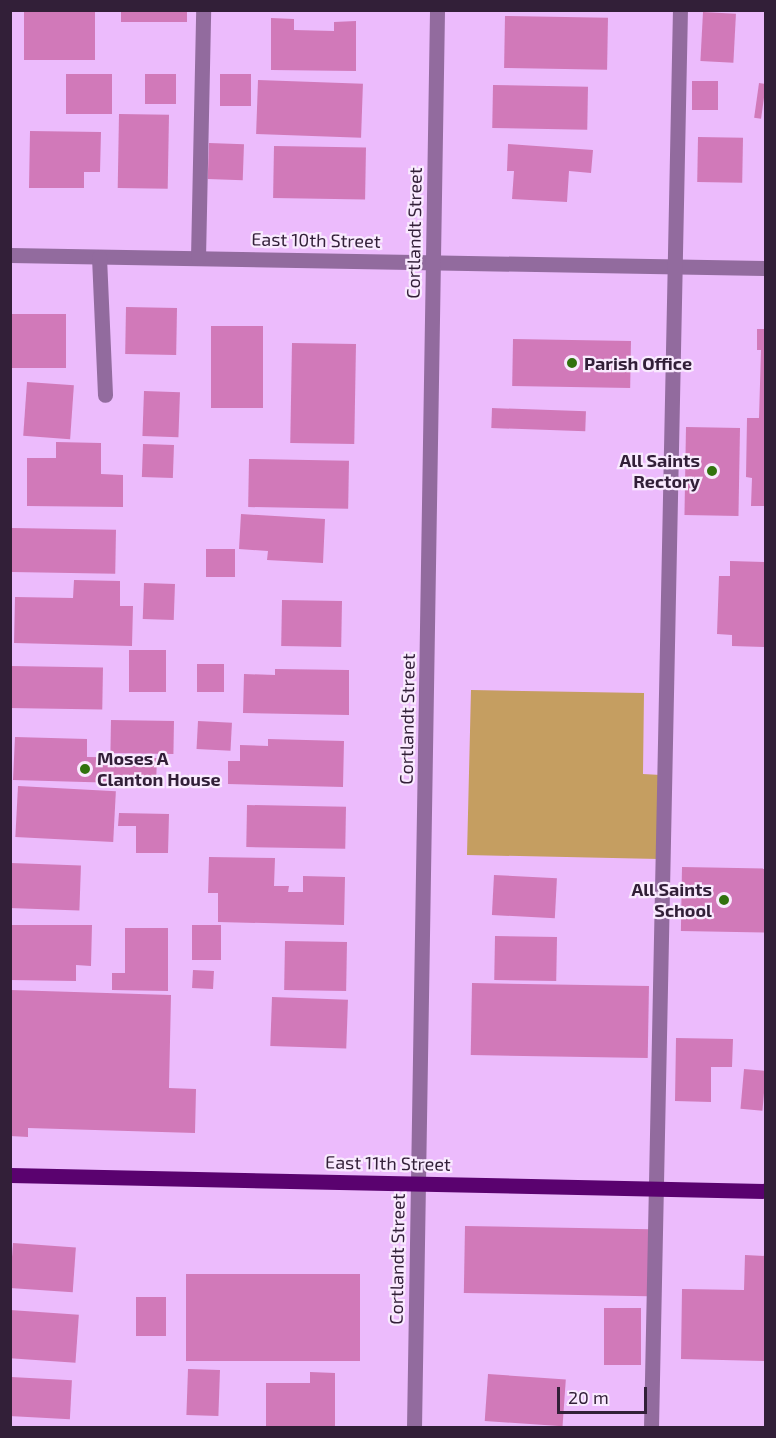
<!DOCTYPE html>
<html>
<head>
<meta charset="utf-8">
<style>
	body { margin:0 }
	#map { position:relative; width:776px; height:1438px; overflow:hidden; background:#ecbbfc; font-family:"Exo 2",sans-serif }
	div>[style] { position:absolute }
	.green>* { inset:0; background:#c59e61 }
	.building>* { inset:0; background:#d179b9; transform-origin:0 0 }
	.minor>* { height:15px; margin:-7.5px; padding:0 7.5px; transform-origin:7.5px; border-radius:7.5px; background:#926b9e }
	.major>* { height:15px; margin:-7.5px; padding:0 7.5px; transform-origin:7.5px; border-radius:7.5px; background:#5a026f }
	.dots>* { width:16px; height:16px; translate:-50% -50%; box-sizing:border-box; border:3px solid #f9eafe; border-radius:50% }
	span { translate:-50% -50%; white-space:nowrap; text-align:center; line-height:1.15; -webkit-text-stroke:4.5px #f9eafe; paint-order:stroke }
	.street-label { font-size:18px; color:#321f38 }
	.poi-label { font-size:18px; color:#321f38; font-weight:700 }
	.left { translate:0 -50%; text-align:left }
	.right { translate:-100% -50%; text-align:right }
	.frame { position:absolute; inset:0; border:12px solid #321f38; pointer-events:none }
	.scale { position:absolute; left:557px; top:1387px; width:90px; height:27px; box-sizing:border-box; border:3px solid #321f38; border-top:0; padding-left:8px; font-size:18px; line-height:21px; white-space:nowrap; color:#321f38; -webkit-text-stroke:4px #f9eafe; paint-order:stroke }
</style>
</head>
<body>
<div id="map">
	<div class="green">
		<div style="clip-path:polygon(471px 690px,644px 693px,643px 774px,661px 775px,659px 859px,467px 855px)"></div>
	</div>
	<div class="building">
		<div style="left:121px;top:10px;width:66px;height:12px"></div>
		<div style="left:24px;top:12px;width:71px;height:48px"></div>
		<div style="left:703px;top:12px;width:33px;height:49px;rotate:3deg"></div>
		<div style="left:505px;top:16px;width:103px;height:52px;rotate:1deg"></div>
		<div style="clip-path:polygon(271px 18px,294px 19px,294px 30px,334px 31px,334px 22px,356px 21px,356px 71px,271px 70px)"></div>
		<div style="left:66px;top:74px;width:46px;height:40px"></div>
		<div style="left:176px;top:74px;width:30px;height:31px;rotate:90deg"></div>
		<div style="left:220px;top:74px;width:31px;height:32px"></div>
		<div style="left:258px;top:80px;width:105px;height:54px;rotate:2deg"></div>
		<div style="left:692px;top:81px;width:26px;height:29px"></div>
		<div style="left:759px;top:83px;width:7px;height:35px;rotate:8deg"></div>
		<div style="left:493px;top:85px;width:95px;height:43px;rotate:1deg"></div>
		<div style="left:119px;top:114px;width:50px;height:74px;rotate:1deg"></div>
		<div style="clip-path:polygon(30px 131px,101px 132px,100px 172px,84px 172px,84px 188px,29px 188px)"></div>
		<div style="left:698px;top:137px;width:45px;height:45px;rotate:1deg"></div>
		<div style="left:209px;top:143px;width:35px;height:36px;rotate:2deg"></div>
		<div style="clip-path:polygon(508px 144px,593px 150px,591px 173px,569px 171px,567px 202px,512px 199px,514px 171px,507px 171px)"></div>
		<div style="left:274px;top:146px;width:92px;height:52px;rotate:1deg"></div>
		<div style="left:126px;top:307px;width:51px;height:47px;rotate:1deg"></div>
		<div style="left:11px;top:314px;width:55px;height:54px"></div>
		<div style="left:211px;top:326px;width:52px;height:82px"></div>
		<div style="clip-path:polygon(757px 329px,766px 329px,766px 506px,751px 506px,752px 478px,746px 477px,747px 418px,759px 418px,761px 350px,757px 350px)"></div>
		<div style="left:513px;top:339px;width:118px;height:47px;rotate:1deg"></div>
		<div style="left:292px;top:343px;width:64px;height:100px;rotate:1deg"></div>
		<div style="left:27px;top:382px;width:47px;height:54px;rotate:4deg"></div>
		<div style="left:144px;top:391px;width:36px;height:45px;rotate:2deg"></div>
		<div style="left:492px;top:408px;width:94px;height:20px;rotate:2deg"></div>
		<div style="left:686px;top:427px;width:54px;height:88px;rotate:1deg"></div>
		<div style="clip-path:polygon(56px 442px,101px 443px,101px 474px,123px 475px,123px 507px,27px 506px,27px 458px,56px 458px)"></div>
		<div style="left:143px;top:444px;width:31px;height:33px;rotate:2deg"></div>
		<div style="left:249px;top:459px;width:100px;height:48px;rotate:1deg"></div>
		<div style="clip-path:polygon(241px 514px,325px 519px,323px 563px,267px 560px,268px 551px,239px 549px)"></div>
		<div style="left:12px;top:528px;width:104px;height:44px;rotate:1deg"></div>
		<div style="left:235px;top:549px;width:28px;height:29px;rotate:90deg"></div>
		<div style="clip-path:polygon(730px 561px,766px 562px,766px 647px,732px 646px,732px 635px,717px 634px,719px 576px,730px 576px)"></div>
		<div style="clip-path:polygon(74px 580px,120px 581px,120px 606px,133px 606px,132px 646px,14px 643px,15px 597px,73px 598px)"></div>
		<div style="left:144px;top:583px;width:31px;height:36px;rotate:2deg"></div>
		<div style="left:282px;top:600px;width:60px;height:46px;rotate:1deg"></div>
		<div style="left:129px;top:650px;width:37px;height:42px"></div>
		<div style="left:197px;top:664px;width:27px;height:28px"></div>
		<div style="left:10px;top:666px;width:93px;height:42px;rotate:1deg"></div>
		<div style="clip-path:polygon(275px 669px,349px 670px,349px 715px,243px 713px,244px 674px,275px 675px)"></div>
		<div style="left:111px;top:720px;width:63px;height:33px;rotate:1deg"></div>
		<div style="left:198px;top:721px;width:34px;height:28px;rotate:3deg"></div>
		<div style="clip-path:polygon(15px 737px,87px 739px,87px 757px,157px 758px,156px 784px,13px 780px)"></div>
		<div style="clip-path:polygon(268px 739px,344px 741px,343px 787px,228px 784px,228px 761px,240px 761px,240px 745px,268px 746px)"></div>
		<div style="left:18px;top:786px;width:98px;height:51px;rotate:3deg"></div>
		<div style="left:247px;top:805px;width:99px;height:42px;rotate:1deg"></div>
		<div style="clip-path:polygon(119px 813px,169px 814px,168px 853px,136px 853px,136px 826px,118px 826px)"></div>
		<div style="clip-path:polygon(209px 857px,275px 858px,274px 886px,289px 886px,288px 892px,303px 892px,303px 876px,345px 877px,344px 925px,218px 922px,218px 893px,208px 893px)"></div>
		<div style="left:11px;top:863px;width:70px;height:45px;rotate:2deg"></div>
		<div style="left:682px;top:867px;width:84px;height:64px;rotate:1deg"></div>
		<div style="left:494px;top:875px;width:63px;height:40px;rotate:3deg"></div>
		<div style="clip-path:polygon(10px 925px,92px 925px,91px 966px,76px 965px,76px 981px,10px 980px)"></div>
		<div style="left:192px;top:925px;width:29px;height:35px"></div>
		<div style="clip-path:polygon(125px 928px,168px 928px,168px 991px,112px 990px,112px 973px,125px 973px)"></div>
		<div style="left:495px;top:936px;width:62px;height:44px;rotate:1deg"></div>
		<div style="left:285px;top:941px;width:62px;height:49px;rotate:1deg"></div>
		<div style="left:193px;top:970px;width:21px;height:18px;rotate:3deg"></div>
		<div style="left:472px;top:983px;width:177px;height:72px;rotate:1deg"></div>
		<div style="clip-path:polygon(10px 990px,171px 995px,169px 1088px,196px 1089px,195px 1133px,28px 1128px,28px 1137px,10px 1136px)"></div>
		<div style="left:272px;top:997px;width:76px;height:49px;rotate:2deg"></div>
		<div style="clip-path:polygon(676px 1038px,733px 1039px,732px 1067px,711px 1067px,711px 1102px,675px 1101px)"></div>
		<div style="left:744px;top:1069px;width:22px;height:40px;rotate:5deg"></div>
		<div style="left:465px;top:1226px;width:185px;height:67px;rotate:1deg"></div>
		<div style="left:13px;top:1243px;width:63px;height:45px;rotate:4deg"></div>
		<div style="clip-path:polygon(745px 1255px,766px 1256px,766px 1361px,681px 1359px,682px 1289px,744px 1290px)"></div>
		<div style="left:186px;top:1274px;width:174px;height:87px"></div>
		<div style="left:136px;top:1297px;width:30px;height:39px"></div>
		<div style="left:604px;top:1308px;width:37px;height:57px"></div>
		<div style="left:10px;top:1310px;width:69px;height:48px;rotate:4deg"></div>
		<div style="left:188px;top:1369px;width:32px;height:46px;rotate:2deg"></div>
		<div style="clip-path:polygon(310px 1372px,335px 1373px,335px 1428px,266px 1428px,266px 1383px,310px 1383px)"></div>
		<div style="left:488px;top:1374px;width:78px;height:47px;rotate:4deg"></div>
		<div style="left:11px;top:1377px;width:61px;height:39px;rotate:3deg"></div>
	</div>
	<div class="minor">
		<div style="left:10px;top:255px;width:756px;rotate:0.99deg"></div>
		<div style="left:99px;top:257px;width:138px;rotate:87.5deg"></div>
		<div style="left:198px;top:258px;width:248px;rotate:-88.8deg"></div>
		<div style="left:414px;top:1428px;width:1418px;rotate:-89.07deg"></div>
		<div style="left:651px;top:1428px;width:1418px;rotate:-88.83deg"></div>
	</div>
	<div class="major">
		<div style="left:10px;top:1175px;width:756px;rotate:1.21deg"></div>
	</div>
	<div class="dots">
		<div style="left:572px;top:363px;background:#31720e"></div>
		<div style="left:712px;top:471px;background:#31720e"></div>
		<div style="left:85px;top:769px;background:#31720e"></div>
		<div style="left:724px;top:900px;background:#31720e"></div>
	</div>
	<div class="street-label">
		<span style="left:414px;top:233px;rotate:-89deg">Cortlandt Street</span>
		<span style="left:316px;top:240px;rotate:1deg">East 10th Street</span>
		<span style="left:407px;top:719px;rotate:-89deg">Cortlandt Street</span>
		<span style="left:388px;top:1163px;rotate:1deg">East 11th Street</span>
		<span style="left:397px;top:1259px;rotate:-89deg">Cortlandt Street</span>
	</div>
	<div class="poi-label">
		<span class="left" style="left:584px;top:363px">Parish Office</span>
		<span class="right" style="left:700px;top:471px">All Saints<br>Rectory</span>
		<span class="left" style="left:97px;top:769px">Moses A<br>Clanton House</span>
		<span class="right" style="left:712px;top:900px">All Saints<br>School</span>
	</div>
	<div class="frame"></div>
	<div class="scale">20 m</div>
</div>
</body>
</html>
